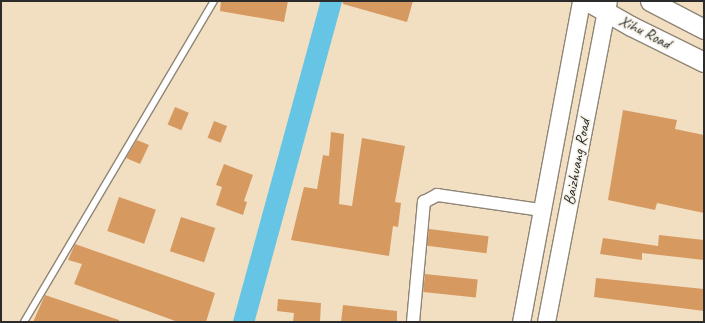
<!DOCTYPE html>
<html>
<head>
<meta charset="utf-8">
<style>
	body { margin:0 }
	#map { position:relative; width:705px; height:323px; overflow:hidden; background:#f2dfc2; font-family:Caveat,sans-serif }
	div>[style] { position:absolute }
	.river>* { height:21px; margin:-10.5px; padding:0 10.5px; transform-origin:10.5px; border-radius:10.5px; background:#66c4e4 }
	.building>* { inset:0; background:#d69a61; transform-origin:0 0 }
	.roads { filter:drop-shadow(1px 0 #8e8576) drop-shadow(-1px 0 #8e8576) drop-shadow(0 1px #8e8576) drop-shadow(0 -1px #8e8576) }
	.lane>* { height:6px; margin:-3px; padding:0 3px; transform-origin:3px; border-radius:3px; background:#fff }
	.street>* { height:12px; margin:-6px; padding:0 6px; transform-origin:6px; border-radius:6px; background:#fff }
	.secondary>* { height:17px; margin:-8.5px; padding:0 8.5px; transform-origin:8.5px; border-radius:8.5px; background:#fff }
	.primary>* { height:19px; margin:-9.5px; padding:0 9.5px; transform-origin:9.5px; border-radius:9.5px; background:#fff }
	span { translate:-50% -50%; white-space:nowrap; text-align:center; line-height:1.15; -webkit-text-stroke:3.5px #f7f3e8; paint-order:stroke }
	.street-label { font-size:16px; color:#2b2b2b }
	.frame { position:absolute; inset:0; border:2px solid #2b2b2b; pointer-events:none }
</style>
</head>
<body>
<div id="map">
	<div class="river">
		<div style="left:243px;top:322px;width:333px;rotate:-74.7deg"></div>
	</div>
	<div class="building">
		<div style="clip-path:polygon(221px 1px,288px 1px,284px 22px,220px 11px)"></div>
		<div style="clip-path:polygon(343px 1px,413px 1px,407px 22px,343px 4px)"></div>
		<div style="left:175px;top:107px;width:15px;height:19px;rotate:23deg"></div>
		<div style="clip-path:polygon(623px 110px,677px 120px,675px 129px,704px 135px,704px 213px,657px 203px,655px 210px,608px 200px)"></div>
		<div style="left:214px;top:121px;width:14px;height:18px;rotate:21deg"></div>
		<div style="clip-path:polygon(331px 132px,344px 134px,339px 204px,352px 206px,362px 138px,405px 146px,395px 202px,401px 203px,398px 227px,393px 226px,389px 256px,291px 240px,304px 187px,317px 189px,323px 155px,329px 156px)"></div>
		<div style="clip-path:polygon(137px 140px,149px 145px,140px 164px,126px 158px)"></div>
		<div style="clip-path:polygon(224px 164px,253px 175px,244px 201px,247px 202px,243px 215px,216px 205px,222px 187px,216px 185px)"></div>
		<div style="left:119px;top:197px;width:39px;height:36px;rotate:19deg"></div>
		<div style="left:181px;top:217px;width:36px;height:36px;rotate:18deg"></div>
		<div style="left:429px;top:229px;width:60px;height:17px;rotate:7deg"></div>
		<div style="clip-path:polygon(659px 235px,704px 240px,704px 260px,642px 253px,642px 260px,600px 254px,603px 238px,658px 246px)"></div>
		<div style="clip-path:polygon(75px 244px,215px 293px,206px 322px,178px 322px,74px 284px,82px 264px,68px 260px)"></div>
		<div style="left:425px;top:274px;width:53px;height:18px;rotate:6deg"></div>
		<div style="clip-path:polygon(596px 278px,704px 289px,704px 311px,594px 297px)"></div>
		<div style="clip-path:polygon(45px 295px,119px 320px,119px 322px,33px 322px)"></div>
		<div style="clip-path:polygon(278px 299px,321px 303px,320px 322px,293px 322px,294px 313px,277px 311px)"></div>
		<div style="clip-path:polygon(343px 305px,397px 311px,397px 322px,341px 322px)"></div>
	</div>
	<div class="roads">
		<div class="lane">
			<div style="left:24px;top:322px;width:373px;rotate:-59.4deg"></div>
		</div>
		<div class="street">
			<div style="left:413px;top:322px;width:121px;rotate:-84.8deg"></div>
			<div style="left:424px;top:202px;width:15px;rotate:-28deg"></div>
			<div style="left:437px;top:195px;width:105px;rotate:8.2deg"></div>
		</div>
		<div class="secondary">
			<div style="left:521px;top:322px;width:327px;rotate:-79.4deg"></div>
			<div style="left:546px;top:322px;width:327px;rotate:-79.1deg"></div>
		</div>
		<div class="primary">
			<div style="left:587px;top:1px;width:51px;rotate:29.6deg"></div>
			<div style="left:631px;top:26px;width:81px;rotate:26.3deg"></div>
			<div style="left:650px;top:1px;width:61px;rotate:27.4deg"></div>
		</div>
	</div>
	<div class="street-label">
		<span style="left:645px;top:32px;rotate:27deg">Xihu Road</span>
		<span style="left:577px;top:162px;rotate:-79deg">Baizhuang Road</span>
	</div>
	<div class="frame"></div>
</div>
</body>
</html>
